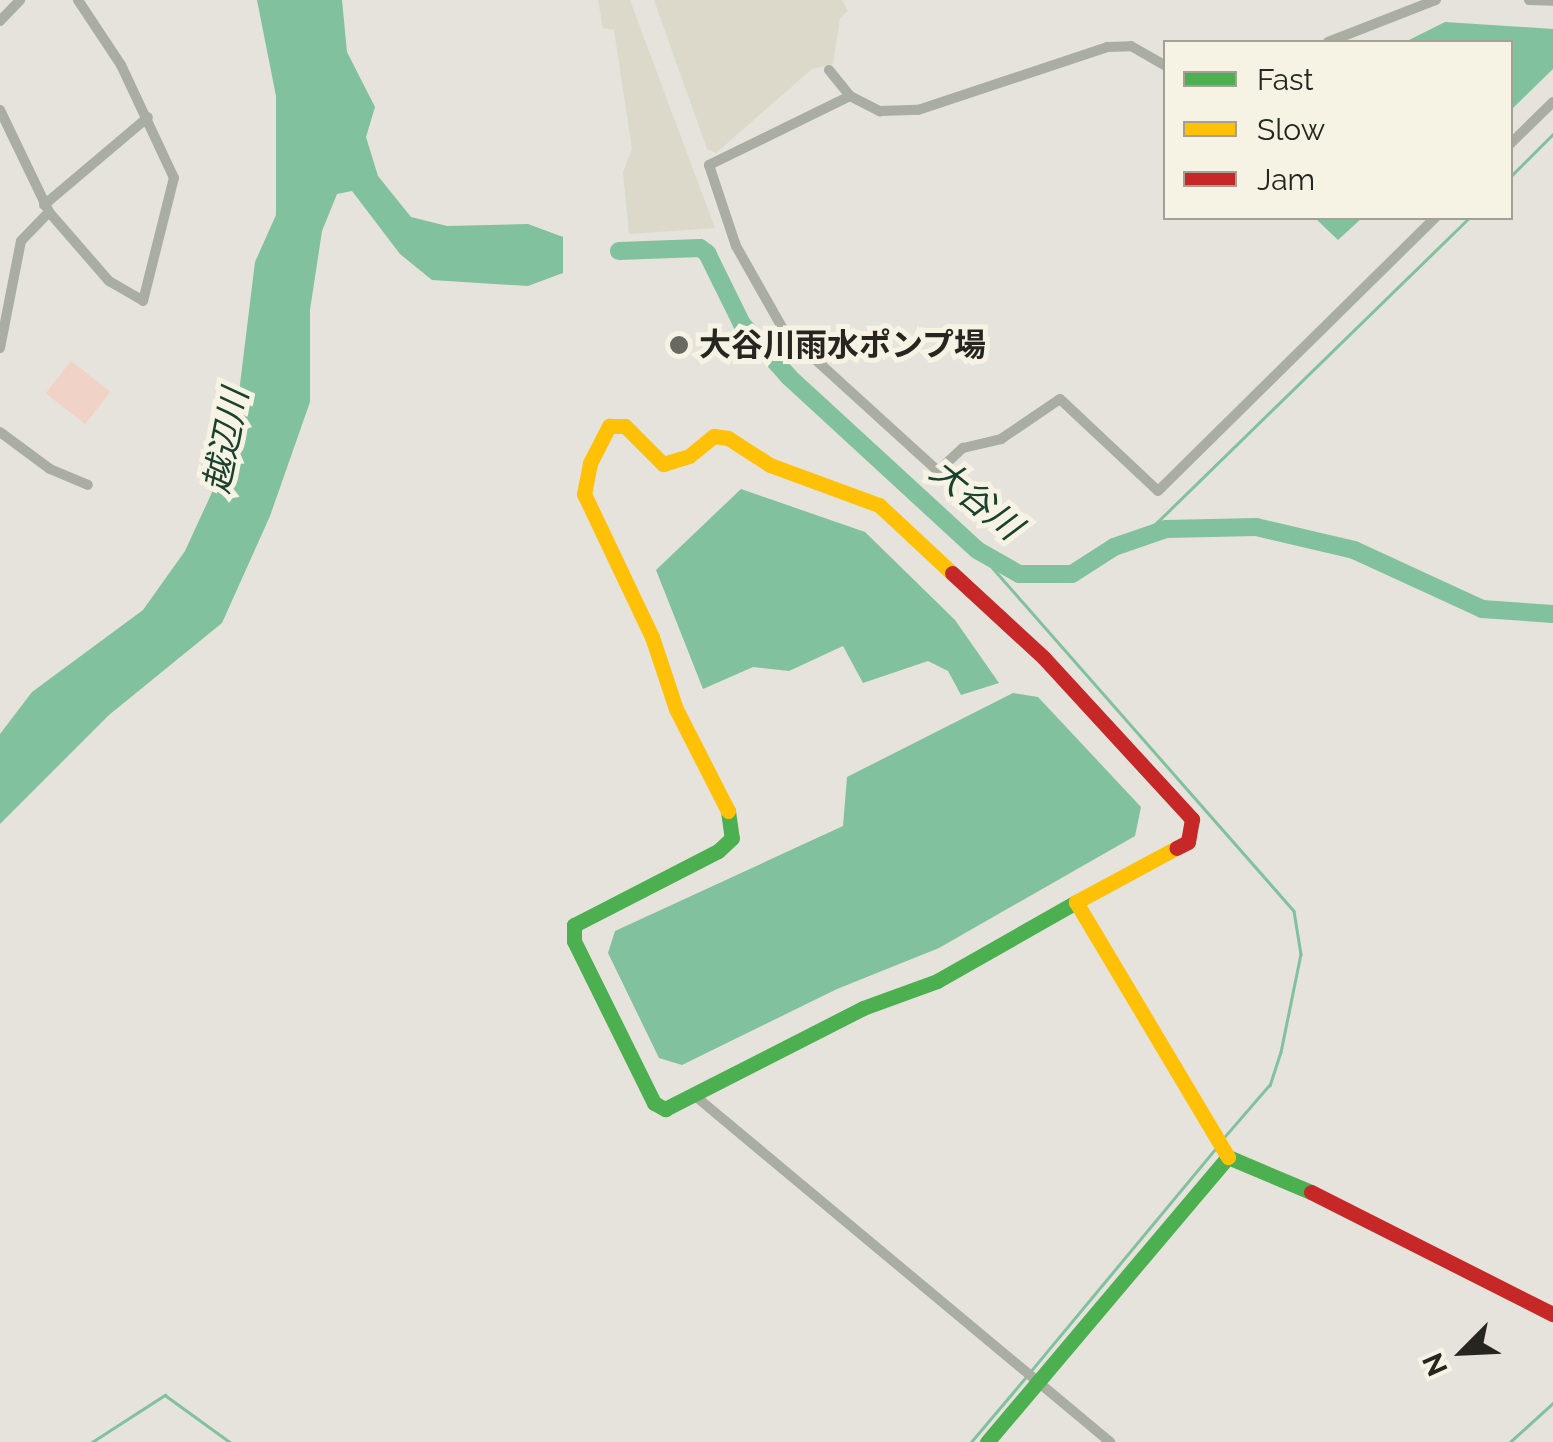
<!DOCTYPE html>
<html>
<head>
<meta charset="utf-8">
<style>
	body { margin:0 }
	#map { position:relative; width:1553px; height:1442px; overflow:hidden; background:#e5e3db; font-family:Raleway,"Noto Sans JP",sans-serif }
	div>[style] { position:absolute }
	.built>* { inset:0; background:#dcd9ca }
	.green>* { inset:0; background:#f1d2c6; transform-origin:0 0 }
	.water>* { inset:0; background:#81c19d }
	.stream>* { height:2.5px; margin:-1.25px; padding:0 1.25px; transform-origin:1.25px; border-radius:1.25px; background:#81c19d }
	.river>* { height:18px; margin:-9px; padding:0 9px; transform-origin:9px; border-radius:9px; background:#81c19d }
	.street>* { height:10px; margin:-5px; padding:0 5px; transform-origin:5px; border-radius:5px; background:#a9ada2 }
	.fast>* { height:15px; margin:-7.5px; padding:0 7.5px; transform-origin:7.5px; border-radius:7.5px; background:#4caf50 }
	.slow>* { height:15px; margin:-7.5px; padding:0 7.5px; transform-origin:7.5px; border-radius:7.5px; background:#ffc107 }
	.jam>* { height:15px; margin:-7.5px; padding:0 7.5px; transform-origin:7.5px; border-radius:7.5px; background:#c62828 }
	.dots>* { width:28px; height:28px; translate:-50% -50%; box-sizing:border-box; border:5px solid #f6f3e4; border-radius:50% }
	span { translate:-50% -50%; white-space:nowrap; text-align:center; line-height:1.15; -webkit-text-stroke:10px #f6f3e4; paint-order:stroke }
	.poi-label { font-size:32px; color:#26251f; font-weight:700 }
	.left { translate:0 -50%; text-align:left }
	.water-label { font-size:35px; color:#1a412d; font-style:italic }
	.legend { position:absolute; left:1163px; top:40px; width:350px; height:180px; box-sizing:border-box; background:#f6f3e4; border:2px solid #a3a195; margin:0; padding:12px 18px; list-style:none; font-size:30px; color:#26251f }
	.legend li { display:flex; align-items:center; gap:20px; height:50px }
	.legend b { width:50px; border:2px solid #a3a195 }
	.north { position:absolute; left:1413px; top:1302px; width:100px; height:100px; -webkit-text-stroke:8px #f6f3e4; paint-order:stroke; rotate:246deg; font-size:28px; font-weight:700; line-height:40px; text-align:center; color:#26251f }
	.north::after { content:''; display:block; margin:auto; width:35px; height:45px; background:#26251f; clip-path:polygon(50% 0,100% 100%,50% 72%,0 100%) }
</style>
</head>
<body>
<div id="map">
	<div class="built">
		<div style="clip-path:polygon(598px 0,630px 0,715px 228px,629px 234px,623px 172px,632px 149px,614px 30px,603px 28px)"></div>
		<div style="clip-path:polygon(654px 0,842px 0,848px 11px,840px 18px,833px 64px,812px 69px,716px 153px,707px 149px)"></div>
	</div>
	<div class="green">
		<div style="left:71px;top:361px;width:50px;height:41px;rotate:38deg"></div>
	</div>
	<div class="water">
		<div style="clip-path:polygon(257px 0,342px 0,347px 52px,375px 107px,366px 137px,378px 176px,411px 217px,447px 226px,528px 224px,563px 237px,563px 273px,528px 286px,432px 280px,400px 254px,352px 191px,337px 194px,322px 231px,310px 310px,310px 402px,270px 516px,222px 623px,109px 715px,0 824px,0 734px,32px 692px,143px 610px,185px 551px,220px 475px,235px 425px,255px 262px,276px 215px,276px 96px)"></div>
		<div style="clip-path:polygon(1445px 22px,1553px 29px,1553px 69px,1511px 110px,1510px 42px,1405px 42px)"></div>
		<div style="clip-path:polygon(1315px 218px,1362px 218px,1338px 240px)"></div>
		<div style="clip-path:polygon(741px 489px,865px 532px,955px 620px,999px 683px,961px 695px,948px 671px,928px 661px,863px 683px,843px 646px,789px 671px,753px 667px,703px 689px,656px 570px)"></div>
		<div style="clip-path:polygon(1013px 693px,1038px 697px,1141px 807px,1135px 836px,939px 948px,837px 989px,682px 1065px,659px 1058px,608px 953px,615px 931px,843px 826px,847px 777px)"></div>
	</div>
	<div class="stream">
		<div style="left:1510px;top:177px;width:61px;rotate:-45deg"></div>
		<div style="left:1144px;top:535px;width:454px;rotate:-44.3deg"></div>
		<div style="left:977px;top:550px;width:480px;rotate:48.7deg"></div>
		<div style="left:1294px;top:911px;width:44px;rotate:80.8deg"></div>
		<div style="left:1301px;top:954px;width:100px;rotate:101.5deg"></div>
		<div style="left:1281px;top:1052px;width:35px;rotate:108deg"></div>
		<div style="left:1270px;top:1085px;width:69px;rotate:130.9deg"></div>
		<div style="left:1030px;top:1372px;width:293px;rotate:-50.3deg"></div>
		<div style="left:92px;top:1442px;width:87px;rotate:-32.8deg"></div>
		<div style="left:165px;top:1395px;width:80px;rotate:35.9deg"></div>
		<div style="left:971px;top:1442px;width:84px;rotate:-49.8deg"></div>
		<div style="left:1510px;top:1442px;width:58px;rotate:-42.2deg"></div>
	</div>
	<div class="river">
		<div style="left:619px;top:251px;width:81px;rotate:-2.1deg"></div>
		<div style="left:700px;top:248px;width:9px;rotate:36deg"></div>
		<div style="left:707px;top:253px;width:79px;rotate:63.8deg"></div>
		<div style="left:742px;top:324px;width:71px;rotate:48.4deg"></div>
		<div style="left:789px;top:377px;width:255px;rotate:42.6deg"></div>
		<div style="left:977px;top:550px;width:48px;rotate:29.7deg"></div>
		<div style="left:1019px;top:574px;width:53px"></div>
		<div style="left:1072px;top:574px;width:50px;rotate:-32.7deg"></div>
		<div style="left:1114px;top:547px;width:55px;rotate:-19.1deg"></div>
		<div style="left:1166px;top:529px;width:90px;rotate:-1.3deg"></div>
		<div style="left:1256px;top:527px;width:101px;rotate:13.2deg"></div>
		<div style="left:1354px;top:550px;width:141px;rotate:24.7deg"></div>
		<div style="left:1482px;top:609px;width:71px;rotate:4deg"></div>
	</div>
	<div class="street">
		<div style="left:1529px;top:0;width:24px;rotate:2deg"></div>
		<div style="left:0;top:21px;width:29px;rotate:-46deg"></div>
		<div style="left:1328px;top:42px;width:116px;rotate:-21.3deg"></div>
		<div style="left:829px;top:70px;width:33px;rotate:51deg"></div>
		<div style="left:850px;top:96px;width:34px;rotate:27deg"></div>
		<div style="left:880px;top:111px;width:38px;rotate:-2deg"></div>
		<div style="left:918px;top:110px;width:199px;rotate:-18.4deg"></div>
		<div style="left:1107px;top:47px;width:24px;rotate:-2deg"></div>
		<div style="left:1131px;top:46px;width:40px;rotate:29.7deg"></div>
		<div style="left:850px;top:96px;width:157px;rotate:153.9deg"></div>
		<div style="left:709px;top:165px;width:85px;rotate:71.6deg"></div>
		<div style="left:736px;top:246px;width:98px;rotate:60.5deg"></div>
		<div style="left:784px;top:331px;width:208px;rotate:42.3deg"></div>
		<div style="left:938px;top:471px;width:34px;rotate:-43deg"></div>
		<div style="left:963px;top:448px;width:39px;rotate:-13deg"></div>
		<div style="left:1001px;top:439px;width:71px;rotate:-34.1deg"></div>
		<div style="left:1060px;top:399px;width:134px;rotate:43.2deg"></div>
		<div style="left:1158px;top:491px;width:389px;rotate:-44.6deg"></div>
		<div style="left:0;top:110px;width:113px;rotate:64.3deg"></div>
		<div style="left:49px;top:212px;width:91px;rotate:49deg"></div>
		<div style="left:109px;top:281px;width:39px;rotate:30deg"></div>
		<div style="left:143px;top:301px;width:127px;rotate:-75.9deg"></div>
		<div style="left:174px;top:178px;width:125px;rotate:-115.1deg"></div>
		<div style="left:121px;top:65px;width:78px;rotate:-123.5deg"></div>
		<div style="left:1510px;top:144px;width:60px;rotate:-44.3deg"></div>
		<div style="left:44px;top:205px;width:136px;rotate:-40.2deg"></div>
		<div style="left:0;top:348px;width:109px;rotate:-78.9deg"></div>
		<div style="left:21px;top:241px;width:40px;rotate:-46deg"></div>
		<div style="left:0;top:432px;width:62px;rotate:36.5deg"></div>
		<div style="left:50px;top:469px;width:41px;rotate:22.8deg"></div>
		<div style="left:694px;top:1095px;width:542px;rotate:39.83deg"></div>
	</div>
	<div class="fast">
		<div style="left:728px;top:811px;width:27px;rotate:82deg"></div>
		<div style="left:732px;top:838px;width:19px;rotate:137deg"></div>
		<div style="left:718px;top:851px;width:162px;rotate:152.8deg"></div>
		<div style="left:574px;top:925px;width:16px;rotate:90deg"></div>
		<div style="left:574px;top:941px;width:181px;rotate:63.7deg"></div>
		<div style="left:654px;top:1103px;width:13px;rotate:29deg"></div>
		<div style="left:665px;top:1109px;width:222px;rotate:-27deg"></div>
		<div style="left:863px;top:1008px;width:79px;rotate:-20deg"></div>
		<div style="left:937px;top:981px;width:160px;rotate:-29.6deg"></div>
		<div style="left:987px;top:1442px;width:373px;rotate:-49.8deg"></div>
		<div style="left:1228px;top:1157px;width:90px;rotate:22.9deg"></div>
	</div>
	<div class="slow">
		<div style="left:728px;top:811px;width:114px;rotate:-117deg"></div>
		<div style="left:676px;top:709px;width:76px;rotate:-108.4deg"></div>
		<div style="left:652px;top:637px;width:158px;rotate:-115.4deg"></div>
		<div style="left:584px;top:494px;width:32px;rotate:-79deg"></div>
		<div style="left:590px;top:463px;width:42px;rotate:-62.8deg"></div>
		<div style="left:609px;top:426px;width:16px"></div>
		<div style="left:625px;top:426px;width:54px;rotate:45deg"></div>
		<div style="left:663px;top:464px;width:27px;rotate:-17deg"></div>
		<div style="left:689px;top:456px;width:32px;rotate:-39deg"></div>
		<div style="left:714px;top:436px;width:14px;rotate:8deg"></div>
		<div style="left:728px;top:438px;width:50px;rotate:32.7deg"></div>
		<div style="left:770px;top:465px;width:116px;rotate:20.2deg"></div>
		<div style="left:879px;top:505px;width:100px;rotate:43deg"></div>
		<div style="left:1176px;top:848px;width:114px;rotate:151.6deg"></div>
		<div style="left:1076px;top:902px;width:297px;rotate:59.2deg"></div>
	</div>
	<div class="jam">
		<div style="left:952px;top:573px;width:125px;rotate:42.7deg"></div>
		<div style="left:1044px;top:658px;width:219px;rotate:47.4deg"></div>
		<div style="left:1192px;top:819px;width:23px;rotate:100deg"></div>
		<div style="left:1188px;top:842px;width:13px;rotate:153deg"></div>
		<div style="left:1311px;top:1192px;width:271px;rotate:26.8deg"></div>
	</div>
	<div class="dots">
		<div style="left:679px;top:345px;background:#696861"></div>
	</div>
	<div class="poi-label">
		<span class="left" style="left:699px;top:345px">大谷川雨水ポンプ場</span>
	</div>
	<div class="water-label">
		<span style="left:226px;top:441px;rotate:-79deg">越辺川</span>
		<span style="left:976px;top:499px;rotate:39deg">大谷川</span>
	</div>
	<ul class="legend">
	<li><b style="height:12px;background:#4caf50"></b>Fast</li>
	<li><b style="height:12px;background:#ffc107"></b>Slow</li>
	<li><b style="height:12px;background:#c62828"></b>Jam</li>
	</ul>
	<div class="north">N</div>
</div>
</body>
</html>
